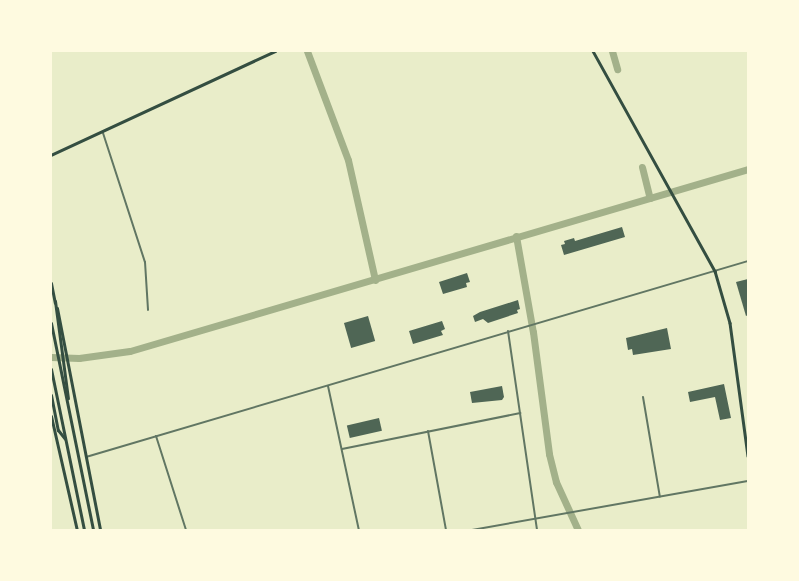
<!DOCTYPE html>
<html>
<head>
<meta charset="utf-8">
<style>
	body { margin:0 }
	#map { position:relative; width:799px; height:581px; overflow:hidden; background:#e9edc9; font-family:Signika,sans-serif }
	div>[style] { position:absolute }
	.river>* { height:7px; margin:-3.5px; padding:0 3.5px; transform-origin:3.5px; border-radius:3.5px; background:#a3b18a }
	.building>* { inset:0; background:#4f6655; transform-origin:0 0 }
	.minor>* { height:2px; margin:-1px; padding:0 1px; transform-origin:1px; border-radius:1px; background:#617663 }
	.tertiary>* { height:2px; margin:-1px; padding:0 1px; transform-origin:1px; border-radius:1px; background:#617663 }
	.secondary>* { height:2.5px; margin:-1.25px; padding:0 1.25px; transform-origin:1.25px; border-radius:1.25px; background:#344e41 }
	.primary>* { height:3px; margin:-1.5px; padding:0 1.5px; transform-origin:1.5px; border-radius:1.5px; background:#344e41 }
	.trunk>* { height:3px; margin:-1.5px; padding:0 1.5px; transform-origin:1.5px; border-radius:1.5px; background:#344e41 }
	span { translate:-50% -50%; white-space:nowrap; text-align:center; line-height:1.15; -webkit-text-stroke:3px #fefae0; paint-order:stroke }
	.frame { position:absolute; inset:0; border:52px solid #fefae0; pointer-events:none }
</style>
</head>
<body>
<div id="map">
	<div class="river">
		<div style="left:307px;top:51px;width:116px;rotate:69.4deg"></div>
		<div style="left:348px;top:160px;width:123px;rotate:77.3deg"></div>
		<div style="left:612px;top:51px;width:19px;rotate:74deg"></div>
		<div style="left:642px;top:167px;width:32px;rotate:76deg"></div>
		<div style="left:516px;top:236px;width:97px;rotate:80deg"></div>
		<div style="left:533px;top:332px;width:123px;rotate:82.5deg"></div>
		<div style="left:549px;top:454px;width:29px;rotate:76deg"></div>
		<div style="left:556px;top:482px;width:53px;rotate:65.4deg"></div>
		<div style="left:51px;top:357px;width:28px;rotate:2deg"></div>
		<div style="left:79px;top:358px;width:51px;rotate:-7.8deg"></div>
		<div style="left:130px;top:351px;width:644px;rotate:-16.41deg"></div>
	</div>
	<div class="building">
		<div style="clip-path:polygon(622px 227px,625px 237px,564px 255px,561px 245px,565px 244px,564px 241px,574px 238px,575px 241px)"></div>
		<div style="clip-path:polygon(467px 273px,470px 282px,466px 283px,467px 287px,443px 294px,439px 282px)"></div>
		<div style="clip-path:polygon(748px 279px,748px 315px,746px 316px,736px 282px)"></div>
		<div style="clip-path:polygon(518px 300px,520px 309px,517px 310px,518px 313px,488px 323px,483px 319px,475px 322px,473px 316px,480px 312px)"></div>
		<div style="left:368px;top:316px;width:26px;height:25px;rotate:74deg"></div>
		<div style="clip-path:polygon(442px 321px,445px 329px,441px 331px,443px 335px,413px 344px,409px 331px)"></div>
		<div style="clip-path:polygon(667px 328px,671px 349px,633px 355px,632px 349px,628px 350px,626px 338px)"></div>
		<div style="clip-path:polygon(724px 384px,731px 418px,720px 420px,715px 397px,690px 402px,688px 392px)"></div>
		<div style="clip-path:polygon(502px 386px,504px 397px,502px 400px,472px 403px,470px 392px)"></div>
		<div style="left:379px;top:418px;width:13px;height:33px;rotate:77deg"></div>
	</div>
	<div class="minor">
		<div style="left:103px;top:133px;width:136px;rotate:72deg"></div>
		<div style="left:145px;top:262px;width:48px;rotate:86.4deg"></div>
		<div style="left:643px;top:397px;width:101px;rotate:80.4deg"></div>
		<div style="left:428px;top:431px;width:101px;rotate:79.7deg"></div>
		<div style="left:156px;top:436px;width:99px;rotate:72.3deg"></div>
		<div style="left:342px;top:449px;width:182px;rotate:-11.4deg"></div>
		<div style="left:472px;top:530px;width:280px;rotate:-10.1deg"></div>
	</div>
	<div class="tertiary">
		<div style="left:508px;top:331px;width:201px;rotate:81.7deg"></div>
		<div style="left:328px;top:386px;width:147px;rotate:77.9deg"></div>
		<div style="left:86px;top:457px;width:690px;rotate:-16.49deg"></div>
	</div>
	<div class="secondary">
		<div style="left:593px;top:51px;width:252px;rotate:61deg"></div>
		<div style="left:715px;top:271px;width:54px;rotate:73.9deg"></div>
		<div style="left:730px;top:323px;width:134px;rotate:82.3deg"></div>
		<div style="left:51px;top:155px;width:247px;rotate:-24.9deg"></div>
	</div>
	<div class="primary">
		<div style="left:51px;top:283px;width:20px;rotate:79deg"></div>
		<div style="left:57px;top:308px;width:226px;rotate:79deg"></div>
		<div style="left:51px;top:416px;width:117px;rotate:77.2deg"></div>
	</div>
	<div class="trunk">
		<div style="left:55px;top:301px;width:98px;rotate:82.4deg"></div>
		<div style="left:51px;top:323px;width:211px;rotate:78.5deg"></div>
		<div style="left:51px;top:369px;width:164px;rotate:78.4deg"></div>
		<div style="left:51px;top:395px;width:36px;rotate:79deg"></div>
		<div style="left:58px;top:430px;width:11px;rotate:52deg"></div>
	</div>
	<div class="frame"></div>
</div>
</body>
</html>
